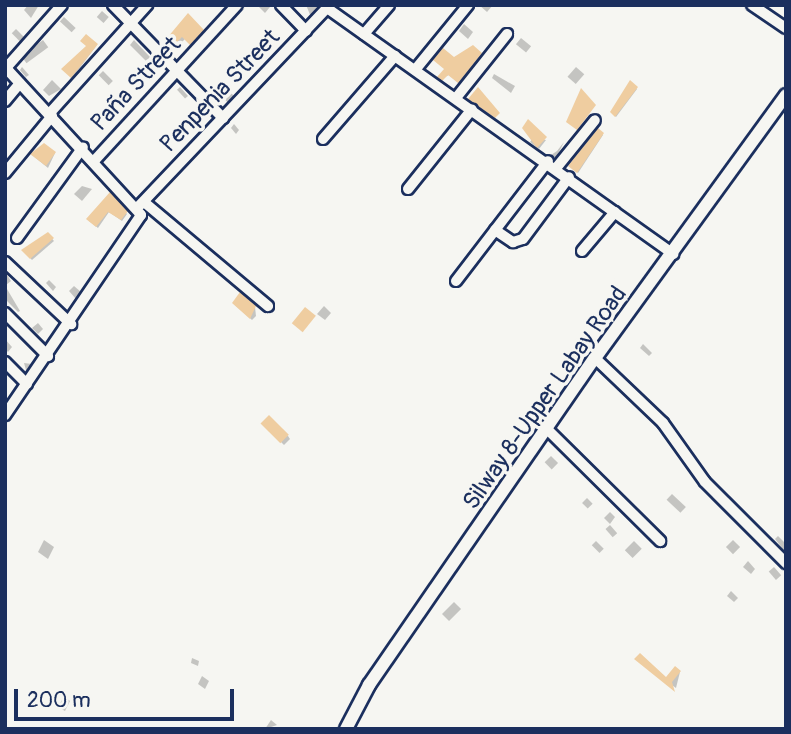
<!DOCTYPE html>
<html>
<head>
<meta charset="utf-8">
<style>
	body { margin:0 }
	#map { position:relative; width:791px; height:734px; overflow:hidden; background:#f6f6f2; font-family:Pangolin,sans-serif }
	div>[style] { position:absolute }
	.shadow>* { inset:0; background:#0003; transform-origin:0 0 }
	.building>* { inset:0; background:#efcda0; transform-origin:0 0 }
	.roads { filter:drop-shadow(2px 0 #1b2f5e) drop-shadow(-2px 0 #1b2f5e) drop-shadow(0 2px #1b2f5e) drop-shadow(0 -2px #1b2f5e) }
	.minor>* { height:10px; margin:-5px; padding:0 5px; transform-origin:5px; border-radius:5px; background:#f6f6f2 }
	.major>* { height:12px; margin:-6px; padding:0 6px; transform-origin:6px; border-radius:6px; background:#f6f6f2 }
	span { translate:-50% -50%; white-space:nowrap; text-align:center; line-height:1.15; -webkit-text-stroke:7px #f6f6f2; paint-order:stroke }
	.street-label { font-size:24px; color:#1b2f5e }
	.frame { position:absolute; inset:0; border:7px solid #1b2f5e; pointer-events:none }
	.scale { position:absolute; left:14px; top:689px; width:220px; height:32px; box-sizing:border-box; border:4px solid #1b2f5e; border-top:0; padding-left:9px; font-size:21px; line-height:24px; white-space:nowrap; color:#1b2f5e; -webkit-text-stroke:5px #f6f6f2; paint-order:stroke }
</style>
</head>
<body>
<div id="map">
	<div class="shadow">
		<div style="clip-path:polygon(28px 5px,39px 5px,31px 18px,24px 10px)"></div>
		<div style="clip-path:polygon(257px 5px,269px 5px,270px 7px,265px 13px)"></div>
		<div style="clip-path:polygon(306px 5px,323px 5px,311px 17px)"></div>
		<div style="clip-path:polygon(479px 5px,493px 5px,487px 12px)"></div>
		<div style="left:102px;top:11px;width:9px;height:8px;rotate:41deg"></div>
		<div style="clip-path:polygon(188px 16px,205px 34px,193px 47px,185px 39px,171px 53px,166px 48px)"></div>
		<div style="left:64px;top:17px;width:16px;height:6px;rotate:43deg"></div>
		<div style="clip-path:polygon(464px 24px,473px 32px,468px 39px,459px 31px)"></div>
		<div style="left:16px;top:29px;width:13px;height:6px;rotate:45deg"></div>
		<div style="left:521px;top:38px;width:13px;height:8px;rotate:39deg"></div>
		<div style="left:43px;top:40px;width:9px;height:27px;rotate:54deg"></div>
		<div style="clip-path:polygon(134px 40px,150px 57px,146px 61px,130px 45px)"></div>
		<div style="clip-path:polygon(97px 45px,72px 78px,65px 71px)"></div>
		<div style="clip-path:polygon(482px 56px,460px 84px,449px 75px,440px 79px,453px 59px)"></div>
		<div style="clip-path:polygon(22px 67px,29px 75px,26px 77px,20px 70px)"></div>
		<div style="left:576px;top:67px;width:11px;height:13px;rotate:41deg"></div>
		<div style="left:103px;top:71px;width:14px;height:6px;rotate:45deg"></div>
		<div style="clip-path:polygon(494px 74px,515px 86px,511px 93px,492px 78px)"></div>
		<div style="clip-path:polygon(52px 80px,61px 89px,49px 96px,43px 90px)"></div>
		<div style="left:180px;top:87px;width:12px;height:4px;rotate:48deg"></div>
		<div style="clip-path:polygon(636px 88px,637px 89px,616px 117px,613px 114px)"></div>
		<div style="left:227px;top:89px;width:11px;height:9px;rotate:45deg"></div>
		<div style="clip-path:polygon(234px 124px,239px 130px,236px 134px,231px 128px)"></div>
		<div style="clip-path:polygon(602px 134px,603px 135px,578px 173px,571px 167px)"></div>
		<div style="clip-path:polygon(534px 137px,546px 140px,539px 149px,530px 142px)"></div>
		<div style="clip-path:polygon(564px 142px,556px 158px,551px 155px,557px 151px)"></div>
		<div style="clip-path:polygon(55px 153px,48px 168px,32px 155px)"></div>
		<div style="clip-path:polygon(82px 186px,92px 189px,82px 201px,74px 194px)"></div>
		<div style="clip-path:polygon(110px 195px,127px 214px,122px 221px,109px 212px,98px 228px,89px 221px)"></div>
		<div style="clip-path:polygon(48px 234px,54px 241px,32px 260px,23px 250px)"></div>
		<div style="clip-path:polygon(5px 272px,11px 281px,6px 285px,5px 285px)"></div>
		<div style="clip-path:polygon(49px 280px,56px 287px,53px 291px,46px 283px)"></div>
		<div style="clip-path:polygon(74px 286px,81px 292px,76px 299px,69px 291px)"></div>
		<div style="clip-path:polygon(7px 289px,20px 311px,18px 312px,5px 299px)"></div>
		<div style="clip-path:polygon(235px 305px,255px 307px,256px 316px,252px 320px)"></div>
		<div style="clip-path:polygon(324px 306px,331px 313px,325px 320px,317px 314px)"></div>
		<div style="clip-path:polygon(38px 323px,43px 329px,38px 334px,32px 328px)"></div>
		<div style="clip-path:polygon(5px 339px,12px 347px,8px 352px,5px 349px)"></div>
		<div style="clip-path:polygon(643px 344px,652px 353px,649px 356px,640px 348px)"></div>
		<div style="clip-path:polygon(24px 363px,32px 364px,26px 371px,26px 370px)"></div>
		<div style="clip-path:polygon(263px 424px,288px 436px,290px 439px,284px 445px)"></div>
		<div style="left:551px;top:456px;width:10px;height:9px;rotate:45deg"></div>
		<div style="left:672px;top:494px;width:19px;height:8px;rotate:43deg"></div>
		<div style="left:587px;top:498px;width:8px;height:7px;rotate:45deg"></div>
		<div style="clip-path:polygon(610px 512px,615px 517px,610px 524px,604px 518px)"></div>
		<div style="left:610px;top:525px;width:11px;height:6px;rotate:49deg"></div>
		<div style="clip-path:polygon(778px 536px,786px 544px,786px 553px,775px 539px)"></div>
		<div style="clip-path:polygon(44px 540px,54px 547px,48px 559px,38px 552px)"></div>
		<div style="left:733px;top:540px;width:10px;height:10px;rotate:45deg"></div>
		<div style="left:596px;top:541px;width:11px;height:6px;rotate:45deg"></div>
		<div style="left:634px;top:541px;width:11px;height:13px;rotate:45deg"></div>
		<div style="clip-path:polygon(748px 561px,755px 569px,751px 574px,743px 567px)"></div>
		<div style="left:774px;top:567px;width:11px;height:7px;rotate:49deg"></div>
		<div style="clip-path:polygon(731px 591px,738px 598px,734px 602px,727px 596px)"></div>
		<div style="left:454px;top:602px;width:10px;height:17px;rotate:45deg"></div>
		<div style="clip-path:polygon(192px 658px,199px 661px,198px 666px,191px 663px)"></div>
		<div style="clip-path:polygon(638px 661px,666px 679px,680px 672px,676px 688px)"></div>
		<div style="clip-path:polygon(202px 676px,209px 681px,205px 689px,198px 684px)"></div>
		<div style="clip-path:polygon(64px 696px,70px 701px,65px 711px,58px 707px)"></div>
		<div style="clip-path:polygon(271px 720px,277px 725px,265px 729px)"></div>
	</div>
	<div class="building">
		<div style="clip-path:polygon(188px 13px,204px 30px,190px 45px,182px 37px,168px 51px,162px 44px)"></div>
		<div style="clip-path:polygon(86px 34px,98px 44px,71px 78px,61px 69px,86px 46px,80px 41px)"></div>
		<div style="clip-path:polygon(473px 45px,482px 53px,458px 83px,448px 75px,442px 81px,437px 77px,444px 69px,433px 60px,443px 48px,454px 57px)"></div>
		<div style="clip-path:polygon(630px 80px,638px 87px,615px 117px,610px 112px)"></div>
		<div style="clip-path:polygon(478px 87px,500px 113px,495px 118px,468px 99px)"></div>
		<div style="clip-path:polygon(581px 88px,596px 105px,577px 130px,566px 122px)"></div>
		<div style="clip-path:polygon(528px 119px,547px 137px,537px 148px,522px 128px)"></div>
		<div style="clip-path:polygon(598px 128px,604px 133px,577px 173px,568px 166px)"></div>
		<div style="clip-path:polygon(44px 143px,56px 152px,46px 166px,30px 154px)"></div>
		<div style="clip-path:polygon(110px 192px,128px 211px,121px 220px,108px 212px,96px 227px,86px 219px)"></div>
		<div style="clip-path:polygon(48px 232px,54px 238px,30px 259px,21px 250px)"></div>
		<div style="clip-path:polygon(240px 292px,256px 306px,250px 319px,232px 303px)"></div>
		<div style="left:305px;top:307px;width:14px;height:21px;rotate:39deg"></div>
		<div style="left:269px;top:415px;width:28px;height:12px;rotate:45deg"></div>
		<div style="clip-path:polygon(640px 653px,666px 677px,675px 666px,681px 671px,672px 682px,675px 692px,634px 659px)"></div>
	</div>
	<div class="roads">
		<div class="minor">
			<div style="left:113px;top:5px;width:158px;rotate:45.8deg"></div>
			<div style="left:281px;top:5px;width:36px;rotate:46deg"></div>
			<div style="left:752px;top:5px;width:41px;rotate:34.1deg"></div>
			<div style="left:327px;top:8px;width:425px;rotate:35.4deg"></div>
			<div style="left:364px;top:34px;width:38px;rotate:-49deg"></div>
			<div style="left:5px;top:67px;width:201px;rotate:47.4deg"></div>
			<div style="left:141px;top:215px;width:242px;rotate:124.2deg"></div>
			<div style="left:6px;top:68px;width:84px;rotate:-48.4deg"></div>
			<div style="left:415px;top:70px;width:84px;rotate:-50.8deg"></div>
			<div style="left:456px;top:98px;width:82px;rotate:-51.4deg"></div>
			<div style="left:5px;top:101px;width:23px;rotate:-50deg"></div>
			<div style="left:49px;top:114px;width:147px;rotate:-48deg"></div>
			<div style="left:323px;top:139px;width:110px;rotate:-49.1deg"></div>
			<div style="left:95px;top:160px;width:210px;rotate:-47.5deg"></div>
			<div style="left:557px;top:167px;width:60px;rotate:-51deg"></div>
			<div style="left:5px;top:173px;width:74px;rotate:-50.5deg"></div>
			<div style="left:408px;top:189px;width:102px;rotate:-51.3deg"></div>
			<div style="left:144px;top:202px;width:162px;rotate:40deg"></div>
			<div style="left:139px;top:206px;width:277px;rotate:-46.5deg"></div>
			<div style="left:495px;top:230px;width:22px;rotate:34deg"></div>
			<div style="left:513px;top:242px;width:10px;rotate:-17deg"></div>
			<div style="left:523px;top:239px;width:77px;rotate:-53.4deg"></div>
			<div style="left:17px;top:238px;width:112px;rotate:-54deg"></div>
			<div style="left:582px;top:251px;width:51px;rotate:-49.8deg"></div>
			<div style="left:5px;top:262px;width:91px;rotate:43.2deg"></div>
			<div style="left:456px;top:281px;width:151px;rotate:-52.5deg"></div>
			<div style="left:5px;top:313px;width:61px;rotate:45deg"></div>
			<div style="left:595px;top:358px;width:94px;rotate:43.7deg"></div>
			<div style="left:663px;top:423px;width:72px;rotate:54.6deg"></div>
			<div style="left:705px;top:482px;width:115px;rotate:45deg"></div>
			<div style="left:5px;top:362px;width:31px;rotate:45deg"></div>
			<div style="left:548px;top:430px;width:158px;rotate:44.7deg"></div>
		</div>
		<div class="major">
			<div style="left:346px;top:729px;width:50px;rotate:-62.4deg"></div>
			<div style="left:369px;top:685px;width:397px;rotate:-55.4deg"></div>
			<div style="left:595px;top:358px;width:325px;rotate:-54deg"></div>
		</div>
	</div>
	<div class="street-label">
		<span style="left:136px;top:84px;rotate:-47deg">Paña Street</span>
		<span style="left:220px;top:91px;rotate:-46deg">Penpenia Street</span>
		<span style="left:545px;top:398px;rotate:-55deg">Silway 8-Upper Labay Road</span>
	</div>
	<div class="frame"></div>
	<div class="scale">200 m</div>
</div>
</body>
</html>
